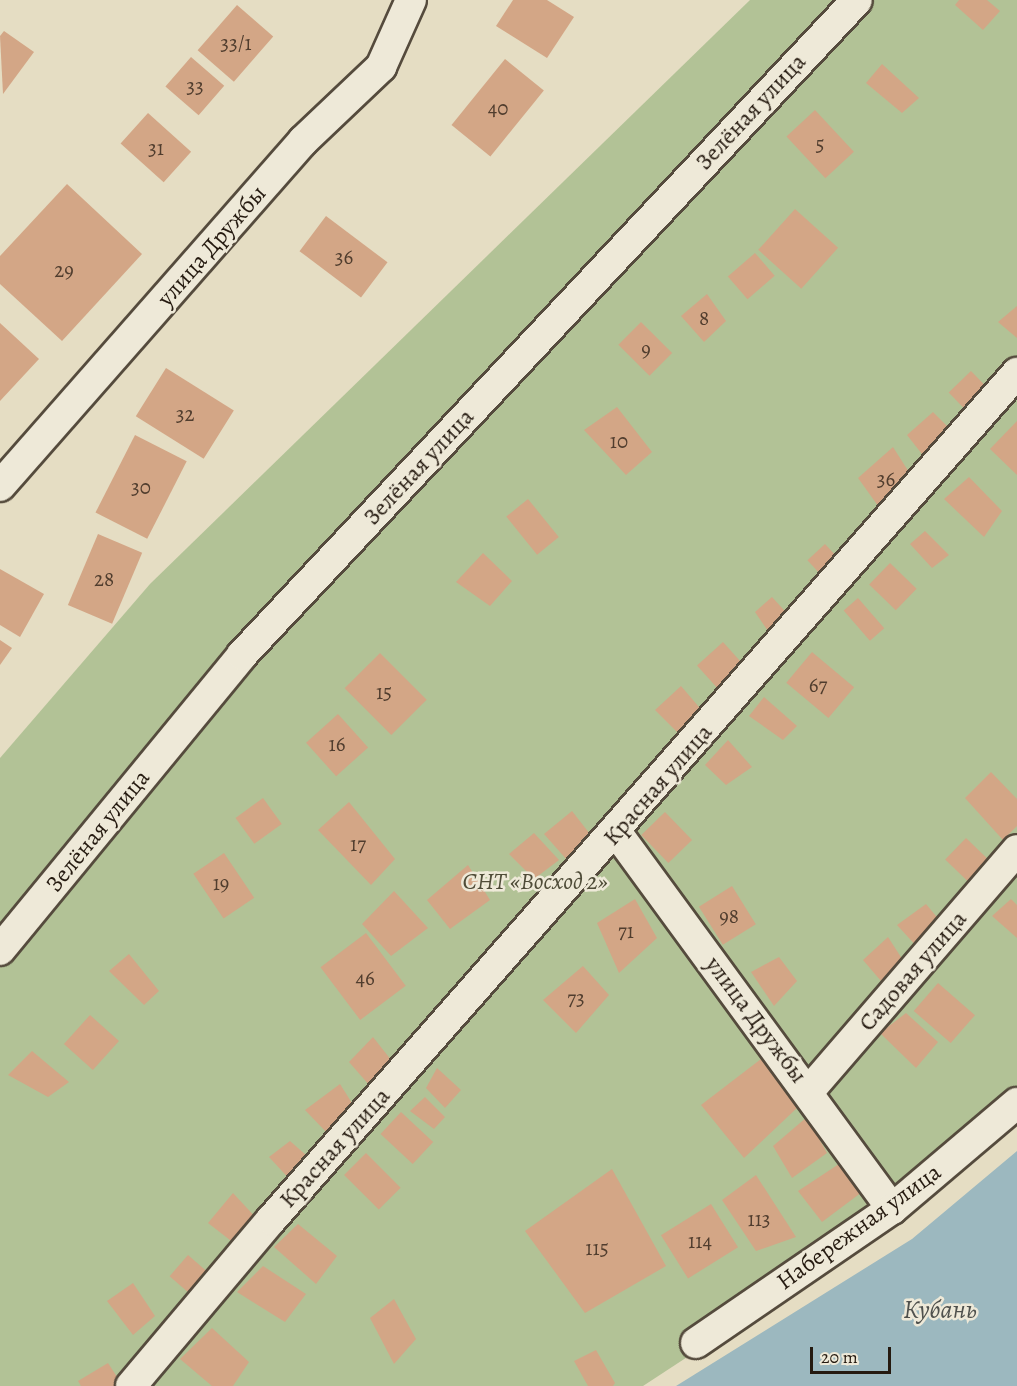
<!DOCTYPE html>
<html>
<head>
<meta charset="utf-8">
<style>
	body { margin:0 }
	#map { position:relative; width:1017px; height:1386px; overflow:hidden; background:#e5ddc3; font-family:Alegreya,serif }
	div>[style] { position:absolute }
	.green>* { inset:0; background:#b2c296 }
	.water>* { inset:0; background:#9cb8bf }
	.building>* { inset:0; background:#d3a686; transform-origin:0 0 }
	.roads { filter:drop-shadow(2px 0 #554b3d) drop-shadow(-2px 0 #554b3d) drop-shadow(0 2px #554b3d) drop-shadow(0 -2px #554b3d) }
	.street>* { height:30px; margin:-15px; padding:0 15px; transform-origin:15px; border-radius:15px; background:#eee9d8 }
	span { translate:-50% -50%; white-space:nowrap; text-align:center; line-height:1.15; -webkit-text-stroke:5px #eee9d8; paint-order:stroke }
	.number-label { font-size:21px; color:#503d2e }
	.number-label span { -webkit-text-stroke-width:0 }
	.street-label { font-size:24px; color:#251a10 }
	.park-label { font-size:24px; color:#4f4c38; font-style:italic }
	.water-label { font-size:26px; color:#4f514d; font-style:italic }
	.scale { position:absolute; left:810px; top:1347px; width:81px; height:27px; box-sizing:border-box; border:3px solid #251a10; border-top:0; padding-left:8px; font-size:18px; line-height:21px; white-space:nowrap; color:#251a10; -webkit-text-stroke:4px #eee9d8; paint-order:stroke }
</style>
</head>
<body>
<div id="map">
	<div class="green">
		<div style="clip-path:polygon(750px 0,1017px 0,1017px 1119px,887px 1226px,643px 1386px,0 1386px,0 758px,150px 584px)"></div>
	</div>
	<div class="water">
		<div style="clip-path:polygon(1017px 1151px,1017px 1386px,676px 1386px,912px 1239px)"></div>
	</div>
	<div class="building">
		<div style="clip-path:polygon(513px 0,547px 0,574px 17px,547px 58px,496px 26px)"></div>
		<div style="clip-path:polygon(959px 0,987px 0,1000px 11px,983px 30px,955px 5px)"></div>
		<div style="left:237px;top:5px;width:48px;height:60px;rotate:41deg"></div>
		<div style="clip-path:polygon(4px 31px,34px 52px,3px 94px,0 36px)"></div>
		<div style="left:191px;top:57px;width:44px;height:39px;rotate:41deg"></div>
		<div style="left:505px;top:59px;width:50px;height:85px;rotate:39deg"></div>
		<div style="clip-path:polygon(882px 64px,919px 98px,902px 113px,866px 83px)"></div>
		<div style="left:815px;top:110px;width:57px;height:39px;rotate:47deg"></div>
		<div style="left:148px;top:113px;width:58px;height:41px;rotate:42deg"></div>
		<div style="clip-path:polygon(67px 184px,142px 254px,62px 341px,0 284px,0 256px)"></div>
		<div style="left:795px;top:209px;width:58px;height:55px;rotate:42deg"></div>
		<div style="left:326px;top:216px;width:77px;height:44px;rotate:37deg"></div>
		<div style="left:755px;top:253px;width:30px;height:36px;rotate:49deg"></div>
		<div style="clip-path:polygon(707px 294px,726px 321px,704px 342px,681px 316px)"></div>
		<div style="clip-path:polygon(1017px 306px,1017px 338px,998px 322px)"></div>
		<div style="left:641px;top:322px;width:44px;height:32px;rotate:45deg"></div>
		<div style="clip-path:polygon(0 323px,39px 359px,0 401px)"></div>
		<div style="left:166px;top:368px;width:80px;height:57px;rotate:32deg"></div>
		<div style="left:971px;top:371px;width:30px;height:31px;rotate:46deg"></div>
		<div style="clip-path:polygon(617px 407px,652px 452px,626px 475px,584px 430px)"></div>
		<div style="clip-path:polygon(933px 412px,956px 435px,929px 463px,907px 435px)"></div>
		<div style="clip-path:polygon(1017px 421px,1017px 475px,990px 449px)"></div>
		<div style="left:135px;top:435px;width:58px;height:87px;rotate:27deg"></div>
		<div style="clip-path:polygon(893px 447px,914px 480px,881px 510px,858px 478px)"></div>
		<div style="clip-path:polygon(969px 477px,1002px 511px,984px 537px,944px 499px)"></div>
		<div style="left:528px;top:499px;width:49px;height:28px;rotate:51deg"></div>
		<div style="clip-path:polygon(925px 531px,949px 555px,932px 568px,910px 544px)"></div>
		<div style="left:98px;top:534px;width:48px;height:77px;rotate:23deg"></div>
		<div style="left:825px;top:544px;width:26px;height:24px;rotate:47deg"></div>
		<div style="clip-path:polygon(483px 553px,512px 581px,490px 606px,456px 582px)"></div>
		<div style="left:890px;top:563px;width:37px;height:30px;rotate:44deg"></div>
		<div style="clip-path:polygon(0 569px,44px 594px,20px 637px,0 625px)"></div>
		<div style="clip-path:polygon(772px 597px,794px 621px,774px 640px,755px 612px)"></div>
		<div style="left:858px;top:598px;width:40px;height:19px;rotate:49deg"></div>
		<div style="clip-path:polygon(0 640px,12px 648px,0 665px)"></div>
		<div style="left:723px;top:642px;width:40px;height:35px;rotate:48deg"></div>
		<div style="left:812px;top:652px;width:55px;height:40px;rotate:40deg"></div>
		<div style="left:380px;top:653px;width:66px;height:50px;rotate:45deg"></div>
		<div style="clip-path:polygon(681px 686px,705px 714px,684px 739px,655px 710px)"></div>
		<div style="clip-path:polygon(764px 697px,797px 726px,783px 740px,749px 716px)"></div>
		<div style="left:338px;top:714px;width:45px;height:43px;rotate:48deg"></div>
		<div style="clip-path:polygon(728px 740px,752px 767px,726px 785px,705px 765px)"></div>
		<div style="clip-path:polygon(991px 772px,1017px 799px,1017px 826px,1003px 840px,965px 798px)"></div>
		<div style="left:263px;top:798px;width:32px;height:34px;rotate:54deg"></div>
		<div style="clip-path:polygon(349px 802px,395px 859px,371px 885px,318px 830px)"></div>
		<div style="clip-path:polygon(572px 811px,597px 843px,575px 869px,544px 834px)"></div>
		<div style="left:665px;top:812px;width:39px;height:33px;rotate:46deg"></div>
		<div style="clip-path:polygon(534px 833px,559px 860px,534px 879px,509px 854px)"></div>
		<div style="left:966px;top:838px;width:40px;height:30px;rotate:44deg"></div>
		<div style="left:224px;top:853px;width:54px;height:37px;rotate:56deg"></div>
		<div style="clip-path:polygon(468px 865px,490px 900px,450px 929px,427px 900px)"></div>
		<div style="left:732px;top:886px;width:45px;height:39px;rotate:58deg"></div>
		<div style="clip-path:polygon(394px 891px,428px 928px,391px 956px,362px 924px)"></div>
		<div style="clip-path:polygon(635px 899px,657px 938px,619px 973px,597px 923px)"></div>
		<div style="clip-path:polygon(1011px 899px,1017px 905px,1017px 938px,992px 916px)"></div>
		<div style="clip-path:polygon(926px 904px,941px 922px,919px 949px,897px 925px)"></div>
		<div style="left:366px;top:933px;width:66px;height:57px;rotate:53deg"></div>
		<div style="clip-path:polygon(888px 937px,908px 968px,887px 988px,863px 960px)"></div>
		<div style="clip-path:polygon(129px 954px,159px 991px,144px 1005px,109px 971px)"></div>
		<div style="clip-path:polygon(779px 957px,797px 981px,774px 1006px,751px 972px)"></div>
		<div style="clip-path:polygon(583px 966px,609px 995px,576px 1033px,543px 1000px)"></div>
		<div style="left:938px;top:983px;width:49px;height:37px;rotate:41deg"></div>
		<div style="clip-path:polygon(906px 1013px,938px 1042px,916px 1068px,880px 1033px)"></div>
		<div style="left:90px;top:1015px;width:39px;height:39px;rotate:42deg"></div>
		<div style="clip-path:polygon(373px 1037px,399px 1070px,377px 1094px,349px 1062px)"></div>
		<div style="clip-path:polygon(32px 1051px,69px 1082px,48px 1097px,8px 1075px)"></div>
		<div style="clip-path:polygon(761px 1059px,797px 1108px,744px 1158px,701px 1105px)"></div>
		<div style="clip-path:polygon(437px 1068px,461px 1090px,445px 1108px,426px 1088px)"></div>
		<div style="clip-path:polygon(340px 1084px,357px 1111px,330px 1136px,305px 1110px)"></div>
		<div style="clip-path:polygon(425px 1097px,445px 1117px,434px 1129px,410px 1111px)"></div>
		<div style="left:401px;top:1112px;width:44px;height:30px;rotate:43deg"></div>
		<div style="clip-path:polygon(807px 1117px,827px 1153px,792px 1178px,773px 1146px)"></div>
		<div style="clip-path:polygon(290px 1141px,314px 1162px,294px 1184px,269px 1157px)"></div>
		<div style="left:366px;top:1153px;width:49px;height:31px;rotate:45deg"></div>
		<div style="clip-path:polygon(845px 1160px,862px 1192px,822px 1222px,798px 1191px)"></div>
		<div style="clip-path:polygon(612px 1169px,666px 1266px,585px 1313px,525px 1231px)"></div>
		<div style="clip-path:polygon(756px 1175px,796px 1237px,756px 1251px,722px 1200px)"></div>
		<div style="clip-path:polygon(233px 1193px,260px 1222px,239px 1247px,208px 1223px)"></div>
		<div style="left:711px;top:1204px;width:51px;height:59px;rotate:58deg"></div>
		<div style="clip-path:polygon(298px 1224px,337px 1256px,316px 1284px,274px 1247px)"></div>
		<div style="left:188px;top:1255px;width:29px;height:28px;rotate:41deg"></div>
		<div style="clip-path:polygon(263px 1266px,306px 1294px,285px 1322px,237px 1292px)"></div>
		<div style="clip-path:polygon(133px 1283px,155px 1316px,133px 1335px,107px 1301px)"></div>
		<div style="clip-path:polygon(394px 1299px,416px 1339px,394px 1364px,370px 1318px)"></div>
		<div style="clip-path:polygon(212px 1328px,249px 1362px,233px 1386px,212px 1386px,180px 1359px)"></div>
		<div style="clip-path:polygon(596px 1350px,615px 1383px,613px 1386px,588px 1386px,574px 1361px)"></div>
		<div style="clip-path:polygon(108px 1363px,123px 1386px,81px 1386px,78px 1381px)"></div>
	</div>
	<div class="roads">
		<div class="street">
			<div style="left:0;top:486px;width:459px;rotate:-48.7deg"></div>
			<div style="left:303px;top:141px;width:108px;rotate:-43.5deg"></div>
			<div style="left:381px;top:67px;width:73px;rotate:-65.9deg"></div>
			<div style="left:617px;top:833px;width:466px;rotate:53.8deg"></div>
			<div style="left:0;top:950px;width:382px;rotate:-50.6deg"></div>
			<div style="left:242px;top:655px;width:898px;rotate:-46.8deg"></div>
			<div style="left:809px;top:1091px;width:318px;rotate:-49.2deg"></div>
			<div style="left:696px;top:1343px;width:237px;rotate:-34.4deg"></div>
			<div style="left:892px;top:1209px;width:164px;rotate:-40.3deg"></div>
			<div style="left:131px;top:1386px;width:217px;rotate:-49.9deg"></div>
			<div style="left:271px;top:1220px;width:1129px;rotate:-48.63deg"></div>
		</div>
	</div>
	<div class="number-label">
		<span style="left:236px;top:43px">33/1</span>
		<span style="left:195px;top:86px">33</span>
		<span style="left:498px;top:108px">40</span>
		<span style="left:820px;top:144px">5</span>
		<span style="left:156px;top:148px">31</span>
		<span style="left:344px;top:257px">36</span>
		<span style="left:64px;top:270px">29</span>
		<span style="left:704px;top:318px">8</span>
		<span style="left:646px;top:349px">9</span>
		<span style="left:185px;top:414px">32</span>
		<span style="left:619px;top:441px">10</span>
		<span style="left:886px;top:479px">36</span>
		<span style="left:141px;top:487px">30</span>
		<span style="left:104px;top:579px">28</span>
		<span style="left:818px;top:685px">67</span>
		<span style="left:384px;top:692px">15</span>
		<span style="left:337px;top:744px">16</span>
		<span style="left:358px;top:844px">17</span>
		<span style="left:221px;top:883px">19</span>
		<span style="left:729px;top:916px">98</span>
		<span style="left:626px;top:931px">71</span>
		<span style="left:365px;top:978px">46</span>
		<span style="left:576px;top:998px">73</span>
		<span style="left:759px;top:1219px">113</span>
		<span style="left:700px;top:1241px">114</span>
		<span style="left:597px;top:1248px">115</span>
	</div>
	<div class="street-label">
		<span style="left:751px;top:112px;rotate:-47deg">Зелёная улица</span>
		<span style="left:212px;top:246px;rotate:-49deg">улица Дружбы</span>
		<span style="left:419px;top:467px;rotate:-47deg">Зелёная улица</span>
		<span style="left:658px;top:785px;rotate:-49deg">Красная улица</span>
		<span style="left:98px;top:831px;rotate:-51deg">Зелёная улица</span>
		<span style="left:913px;top:971px;rotate:-49deg">Садовая улица</span>
		<span style="left:756px;top:1020px;rotate:53deg">улица Дружбы</span>
		<span style="left:335px;top:1148px;rotate:-48deg">Красная улица</span>
		<span style="left:859px;top:1227px;rotate:-36deg">Набережная улица</span>
	</div>
	<div class="park-label">
		<span style="left:535px;top:882px">СНТ «Восход 2»</span>
	</div>
	<div class="water-label">
		<span style="left:940px;top:1310px">Кубань</span>
	</div>
	<div class="scale">20 m</div>
</div>
</body>
</html>
